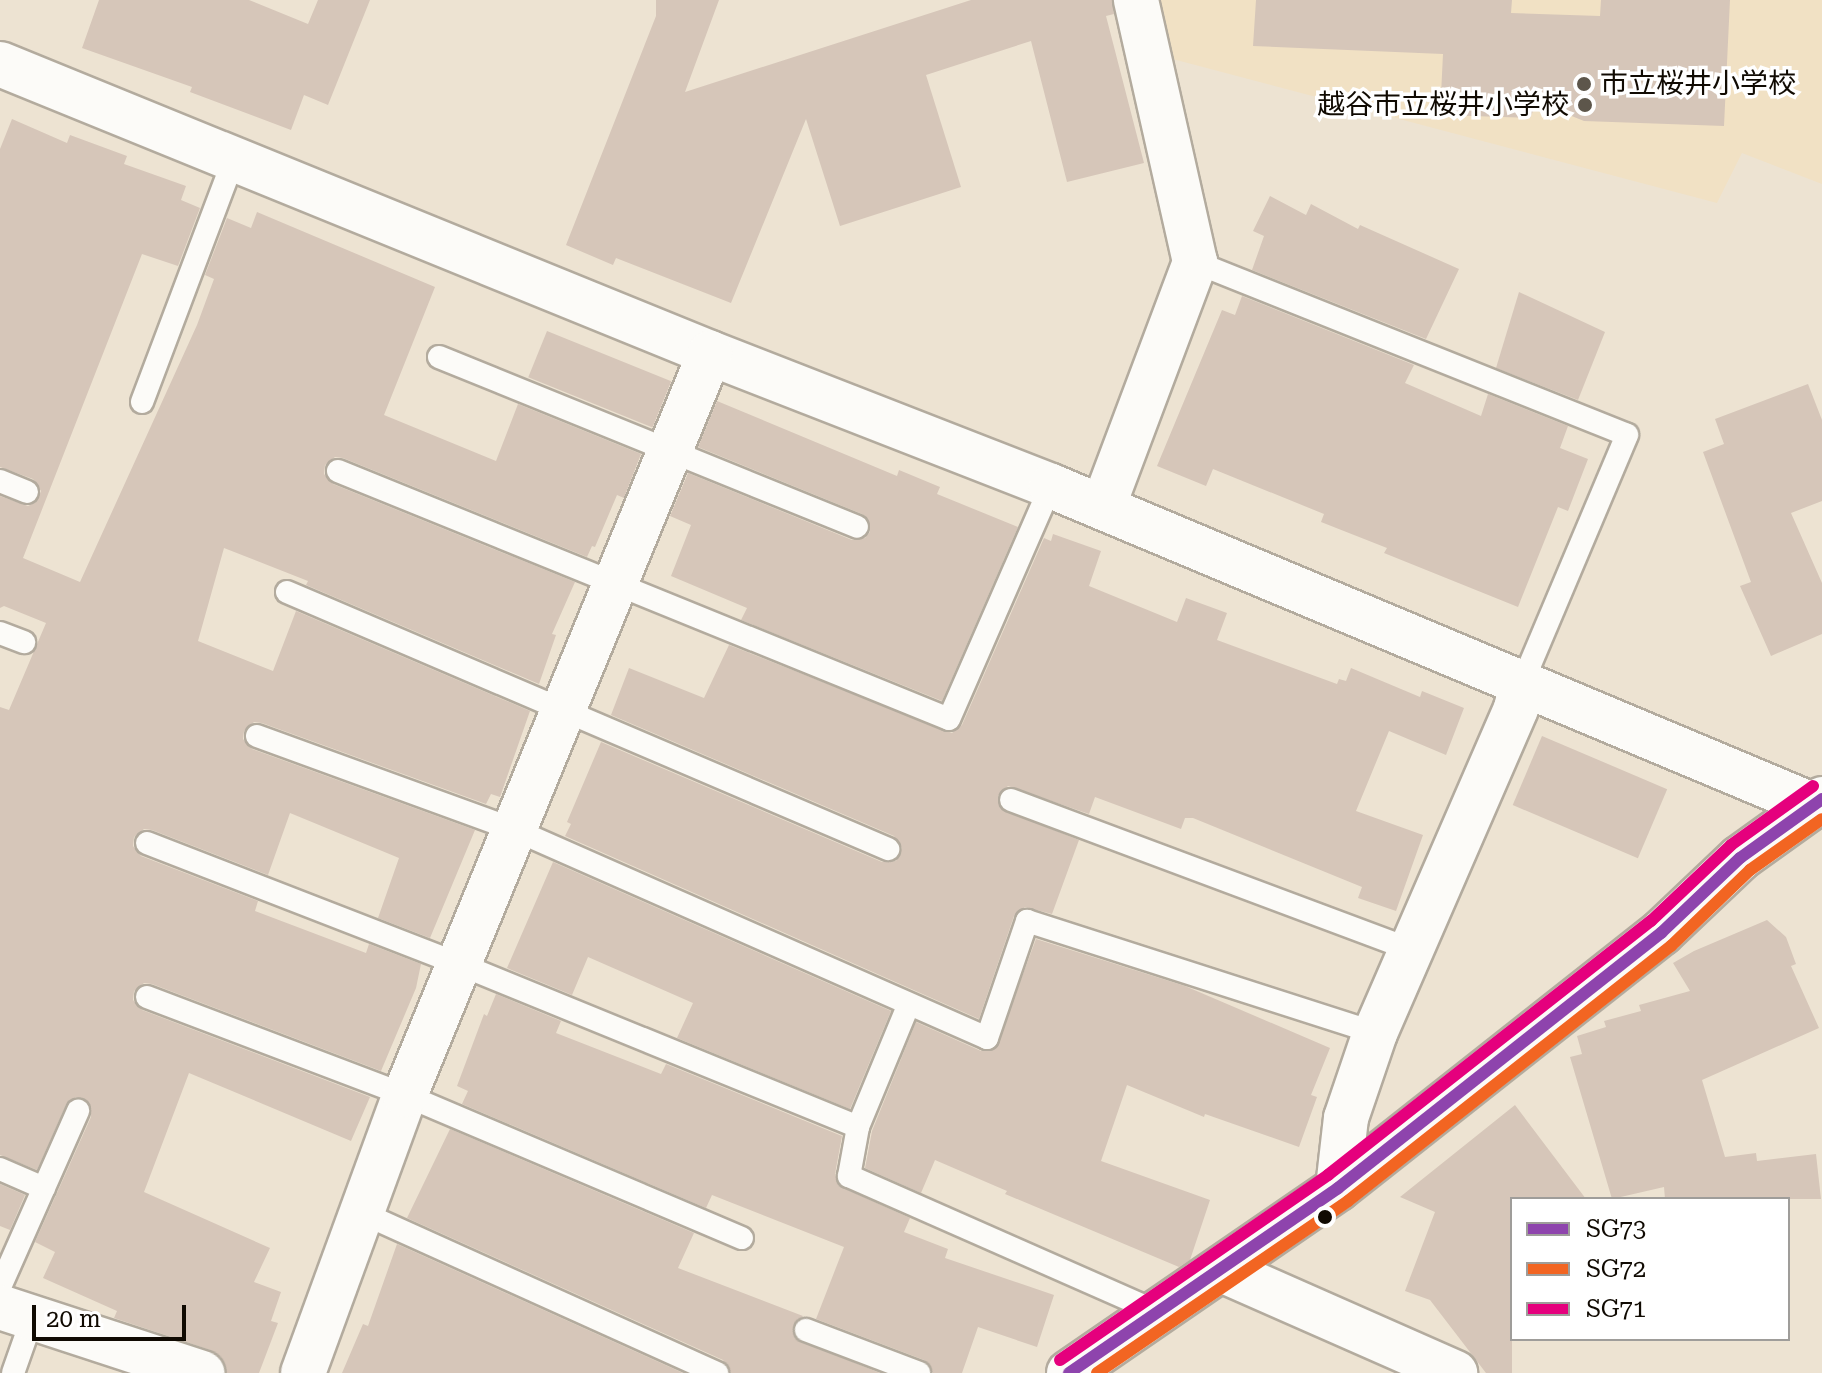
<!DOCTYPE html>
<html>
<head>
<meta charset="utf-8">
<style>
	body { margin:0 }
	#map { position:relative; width:1822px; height:1373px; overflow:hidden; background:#ede3d2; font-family:"Roboto Serif","Noto Sans JP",serif }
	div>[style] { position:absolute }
	.built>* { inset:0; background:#f1e1c4 }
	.building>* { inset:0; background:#d6c6b9; transform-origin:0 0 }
	.roads { filter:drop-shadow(2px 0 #b3ab9e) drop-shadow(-2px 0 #b3ab9e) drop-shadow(0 2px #b3ab9e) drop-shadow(0 -2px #b3ab9e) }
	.lane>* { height:22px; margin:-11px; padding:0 11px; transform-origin:11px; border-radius:11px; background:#fcfbf8 }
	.street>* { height:44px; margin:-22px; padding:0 22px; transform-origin:22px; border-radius:22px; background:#fcfbf8 }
	.secondary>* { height:44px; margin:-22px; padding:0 22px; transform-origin:22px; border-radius:22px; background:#fcfbf8 }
	.bus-1>* { height:12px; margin:-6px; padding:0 6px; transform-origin:6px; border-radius:6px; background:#8e44ad }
	.bus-2>* { height:12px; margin:-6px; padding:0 6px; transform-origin:6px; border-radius:6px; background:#f26522 }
	.bus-3>* { height:12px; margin:-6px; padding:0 6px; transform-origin:6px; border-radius:6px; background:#e5007d }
	.dots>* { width:22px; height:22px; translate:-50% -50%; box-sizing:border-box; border:4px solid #fff; border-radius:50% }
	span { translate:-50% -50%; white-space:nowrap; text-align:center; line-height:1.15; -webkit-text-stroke:7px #fff; paint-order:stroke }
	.poi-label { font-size:28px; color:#100a02 }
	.left { translate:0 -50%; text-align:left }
	.right { translate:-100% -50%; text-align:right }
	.legend { position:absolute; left:1510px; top:1197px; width:280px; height:144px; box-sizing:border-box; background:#fff; border:2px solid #9f9d9a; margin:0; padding:10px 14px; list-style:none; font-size:24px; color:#100a02 }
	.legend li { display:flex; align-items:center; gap:16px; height:40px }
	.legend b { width:40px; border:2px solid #9f9d9a }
	.scale { position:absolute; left:32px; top:1305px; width:154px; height:36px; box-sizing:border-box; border:4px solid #100a02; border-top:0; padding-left:10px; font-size:24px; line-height:28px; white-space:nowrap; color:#100a02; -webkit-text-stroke:6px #fff; paint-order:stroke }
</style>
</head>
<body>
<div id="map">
	<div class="built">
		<div style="clip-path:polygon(1156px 0,1822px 0,1822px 184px,1742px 153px,1717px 203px,1165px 57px)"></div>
	</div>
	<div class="building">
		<div style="clip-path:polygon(99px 0,249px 0,308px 24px,318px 0,370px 0,328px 105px,304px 95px,291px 130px,190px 92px,192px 87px,82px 48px)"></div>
		<div style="clip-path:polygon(656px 0,719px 0,685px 92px,971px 0,1112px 0,1114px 14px,1106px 16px,1144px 163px,1067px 182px,1031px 41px,926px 75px,961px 187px,840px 226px,806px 119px,731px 303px,616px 258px,613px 265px,566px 245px,656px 16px)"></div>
		<div style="clip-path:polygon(1256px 0,1512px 0,1511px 13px,1600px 16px,1601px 0,1730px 0,1724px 126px,1584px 121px,1537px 102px,1530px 118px,1440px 115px,1443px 54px,1253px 46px)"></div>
		<div style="clip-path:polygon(12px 119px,67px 143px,70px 135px,127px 156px,124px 164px,186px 186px,181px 200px,200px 208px,178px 266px,142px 254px,23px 558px,80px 582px,197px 325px,214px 279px,205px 275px,227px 218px,251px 228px,257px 212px,435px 287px,384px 415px,496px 461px,518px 404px,641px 454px,624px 498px,617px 495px,595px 547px,592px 546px,587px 557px,343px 458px,335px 457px,325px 465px,324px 474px,333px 484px,575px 582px,552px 634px,556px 635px,539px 684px,306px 585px,308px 581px,224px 548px,198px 641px,273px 671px,296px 611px,530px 711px,500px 797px,491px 794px,486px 804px,262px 723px,254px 722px,244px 731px,243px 739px,252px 749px,475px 830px,430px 938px,378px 918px,399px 858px,290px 813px,268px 875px,152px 830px,144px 829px,134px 837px,133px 846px,141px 856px,258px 901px,255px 911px,366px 953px,369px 944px,421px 964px,416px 988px,381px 1071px,152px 984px,144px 983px,134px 991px,133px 1000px,142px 1010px,370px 1097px,351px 1141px,189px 1073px,144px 1192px,270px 1248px,254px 1282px,281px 1292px,271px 1321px,278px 1323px,259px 1373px,226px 1373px,221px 1357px,210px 1350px,114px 1318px,117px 1311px,43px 1278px,55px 1252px,35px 1242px,91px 1117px,89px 1102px,76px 1097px,66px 1105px,37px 1170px,0 1155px,0 707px,9px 710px,46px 623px,4px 606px,0 608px,0 496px,28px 506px,36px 502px,41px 491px,33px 479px,0 467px,0 149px)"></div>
		<div style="clip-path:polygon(1270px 196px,1306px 215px,1311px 204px,1358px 229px,1360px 225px,1459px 269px,1426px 339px,1252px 270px,1264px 236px,1253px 231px)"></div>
		<div style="clip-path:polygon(1519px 292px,1605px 332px,1578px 400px,1496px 368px)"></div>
		<div style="clip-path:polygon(1242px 296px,1414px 365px,1405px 383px,1481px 416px,1488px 394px,1568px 426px,1560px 448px,1588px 459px,1568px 511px,1558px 507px,1518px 607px,1384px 553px,1387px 548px,1321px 522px,1324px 514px,1213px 469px,1206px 486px,1157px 466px,1222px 310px,1235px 315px)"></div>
		<div style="left:547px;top:331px;width:134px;height:50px;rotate:22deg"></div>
		<div style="clip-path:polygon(1808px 384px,1822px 420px,1822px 501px,1791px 513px,1822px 583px,1822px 634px,1771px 656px,1740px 586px,1751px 582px,1703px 452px,1724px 444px,1715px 419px)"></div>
		<div style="clip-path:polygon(717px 401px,897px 476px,899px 470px,940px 487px,937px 494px,1018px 527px,942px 701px,741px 620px,747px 608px,671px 576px,691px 525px,670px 516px,688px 473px,852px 540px,865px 538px,870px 532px,868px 519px,862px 514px,698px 447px)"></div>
		<div style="clip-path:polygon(1053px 534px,1101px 551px,1089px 586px,1177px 622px,1186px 598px,1227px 613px,1217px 640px,1337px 684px,1339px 679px,1346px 681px,1351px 668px,1420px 697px,1422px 691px,1464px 708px,1446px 755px,1389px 731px,1356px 811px,1423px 835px,1396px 911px,1358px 898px,1362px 887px,1193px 818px,1185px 818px,1181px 829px,1095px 797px,1089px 814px,1008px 786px,998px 796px,1001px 809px,1079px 840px,1052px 914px,1025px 907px,1014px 916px,979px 1019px,565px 836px,571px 824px,567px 822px,601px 742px,882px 862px,896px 861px,902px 848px,894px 836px,611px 715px,629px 668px,704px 698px,729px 645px,952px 733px,962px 725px,1044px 538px,1051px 541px)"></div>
		<div style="left:1542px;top:736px;width:136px;height:75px;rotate:23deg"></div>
		<div style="clip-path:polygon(553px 862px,891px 1011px,850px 1109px,677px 1038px,693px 1003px,588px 957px,572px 995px,507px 968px)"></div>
		<div style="clip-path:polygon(1767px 920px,1786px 937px,1796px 964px,1791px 966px,1819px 1028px,1702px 1080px,1725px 1157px,1756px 1153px,1757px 1161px,1816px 1154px,1821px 1199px,1665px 1199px,1664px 1187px,1612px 1199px,1570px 1057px,1582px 1054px,1577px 1036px,1606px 1027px,1604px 1021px,1641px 1011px,1639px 1005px,1690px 991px,1673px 963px,1694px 951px)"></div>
		<div style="clip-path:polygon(1036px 939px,1185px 986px,1330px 1048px,1311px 1095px,1317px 1097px,1299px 1147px,1205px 1114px,1204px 1117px,1127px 1085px,1101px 1161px,1210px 1200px,1190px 1260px,1179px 1267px,1005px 1194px,1007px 1191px,935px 1160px,921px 1193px,865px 1168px,872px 1131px,916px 1022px,981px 1051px,995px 1049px)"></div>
		<div style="clip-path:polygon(496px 994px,561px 1021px,556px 1033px,661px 1074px,666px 1064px,842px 1136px,835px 1174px,839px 1186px,910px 1218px,904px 1232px,948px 1249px,945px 1258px,1054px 1295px,1037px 1347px,978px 1327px,962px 1373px,933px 1373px,924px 1360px,816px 1319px,844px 1247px,712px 1195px,706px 1208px,462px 1104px,468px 1091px,457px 1086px,484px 1014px,487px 1016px)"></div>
		<div style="clip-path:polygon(1515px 1105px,1586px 1199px,1512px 1199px,1512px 1373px,1486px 1373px,1430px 1300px,1405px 1291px,1435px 1212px,1400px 1197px)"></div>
		<div style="clip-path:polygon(450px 1129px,694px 1233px,678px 1268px,803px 1316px,793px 1326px,796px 1339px,880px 1373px,731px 1373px,723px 1360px,407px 1218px)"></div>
		<div style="clip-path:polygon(0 1184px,25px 1195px,10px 1230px,0 1226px)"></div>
		<div style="clip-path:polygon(397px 1244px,683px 1373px,342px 1373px,363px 1324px,368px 1326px)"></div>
	</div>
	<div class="roads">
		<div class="lane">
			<div style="left:1195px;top:262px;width:465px;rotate:21.8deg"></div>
			<div style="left:1627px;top:435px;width:267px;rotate:112.9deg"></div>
			<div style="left:439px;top:357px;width:451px;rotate:22.1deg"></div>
			<div style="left:142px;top:402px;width:260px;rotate:-69.3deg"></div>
			<div style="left:338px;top:471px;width:659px;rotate:22.09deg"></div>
			<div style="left:949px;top:719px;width:254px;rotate:-66.4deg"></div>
			<div style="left:0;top:481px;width:29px;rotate:22deg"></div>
			<div style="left:287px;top:592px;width:654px;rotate:23.15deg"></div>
			<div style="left:0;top:633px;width:26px;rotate:21deg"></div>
			<div style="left:257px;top:736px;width:272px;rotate:20deg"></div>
			<div style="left:513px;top:829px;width:518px;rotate:23.79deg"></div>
			<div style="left:987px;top:1038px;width:124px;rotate:-71.1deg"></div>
			<div style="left:1027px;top:921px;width:366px;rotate:17.8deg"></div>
			<div style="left:1011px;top:800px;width:426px;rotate:20.5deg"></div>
			<div style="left:147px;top:843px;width:335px;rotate:21.2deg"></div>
			<div style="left:459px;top:964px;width:431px;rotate:22.2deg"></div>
			<div style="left:147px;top:997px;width:276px;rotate:20.8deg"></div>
			<div style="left:405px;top:1095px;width:366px;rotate:23deg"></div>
			<div style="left:908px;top:1006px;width:131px;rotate:112.5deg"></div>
			<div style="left:858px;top:1127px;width:50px;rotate:100.4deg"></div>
			<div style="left:849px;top:1176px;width:339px;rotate:23.8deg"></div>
			<div style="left:0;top:1169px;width:48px;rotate:23.4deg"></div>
			<div style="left:360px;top:1212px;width:392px;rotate:24.3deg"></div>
			<div style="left:0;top:1287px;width:193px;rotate:-66.1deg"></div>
			<div style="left:806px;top:1330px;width:121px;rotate:20.8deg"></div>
			<div style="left:13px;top:1373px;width:57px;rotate:-70.6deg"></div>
		</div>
		<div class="street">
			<div style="left:0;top:64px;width:767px;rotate:22.15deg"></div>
			<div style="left:710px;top:353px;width:366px;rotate:21.3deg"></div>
			<div style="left:1051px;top:486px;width:825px;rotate:22.74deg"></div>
			<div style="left:1103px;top:507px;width:262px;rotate:-69.4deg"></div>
			<div style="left:1195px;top:262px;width:269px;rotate:-102.7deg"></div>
			<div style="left:1338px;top:1188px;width:70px;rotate:-83.5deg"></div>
			<div style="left:1346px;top:1118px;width:90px;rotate:-71.2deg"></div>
			<div style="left:1375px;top:1033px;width:354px;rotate:-66.5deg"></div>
			<div style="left:1516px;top:708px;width:28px;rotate:-75deg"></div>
			<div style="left:1222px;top:1270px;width:255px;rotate:23.8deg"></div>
			<div style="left:0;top:1307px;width:213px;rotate:18.1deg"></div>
			<div style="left:303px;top:1373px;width:296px;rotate:-69.9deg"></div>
			<div style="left:405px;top:1095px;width:802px;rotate:-67.65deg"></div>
		</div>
		<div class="secondary">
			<div style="left:1069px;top:1373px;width:326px;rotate:-34.5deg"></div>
			<div style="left:1338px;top:1188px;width:412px;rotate:-38.3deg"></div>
			<div style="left:1661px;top:933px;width:109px;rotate:-43.5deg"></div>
			<div style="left:1740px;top:858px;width:101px;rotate:-35.7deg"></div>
		</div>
	</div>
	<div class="bus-1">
		<div style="left:1069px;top:1373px;width:326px;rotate:-34.5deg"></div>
		<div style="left:1338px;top:1188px;width:412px;rotate:-38.3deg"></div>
		<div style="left:1661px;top:933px;width:109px;rotate:-43.5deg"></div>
		<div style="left:1740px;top:858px;width:101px;rotate:-35.7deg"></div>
	</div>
	<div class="bus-2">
		<div style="left:1097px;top:1373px;width:304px;rotate:-34.4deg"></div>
		<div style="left:1348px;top:1201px;width:412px;rotate:-38.3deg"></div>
		<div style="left:1671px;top:946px;width:110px;rotate:-43.9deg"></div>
		<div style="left:1750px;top:870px;width:88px;rotate:-35.3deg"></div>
	</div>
	<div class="bus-3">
		<div style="left:1060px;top:1360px;width:326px;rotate:-34.6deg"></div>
		<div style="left:1328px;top:1175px;width:411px;rotate:-38.2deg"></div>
		<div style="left:1651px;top:921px;width:110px;rotate:-43.5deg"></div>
		<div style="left:1731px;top:845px;width:101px;rotate:-35.7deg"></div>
	</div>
	<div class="dots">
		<div style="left:1584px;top:84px;background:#5d564b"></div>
		<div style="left:1585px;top:105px;background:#5d564b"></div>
		<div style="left:1325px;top:1217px;background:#100a02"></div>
	</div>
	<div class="poi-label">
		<span class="left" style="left:1600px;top:84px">市立桜井小学校</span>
		<span class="right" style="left:1569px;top:105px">越谷市立桜井小学校</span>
	</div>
	<ul class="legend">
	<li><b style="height:10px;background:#8e44ad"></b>SG73</li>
	<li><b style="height:10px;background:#f26522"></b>SG72</li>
	<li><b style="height:10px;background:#e5007d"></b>SG71</li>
	</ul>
	<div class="scale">20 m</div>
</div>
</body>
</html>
